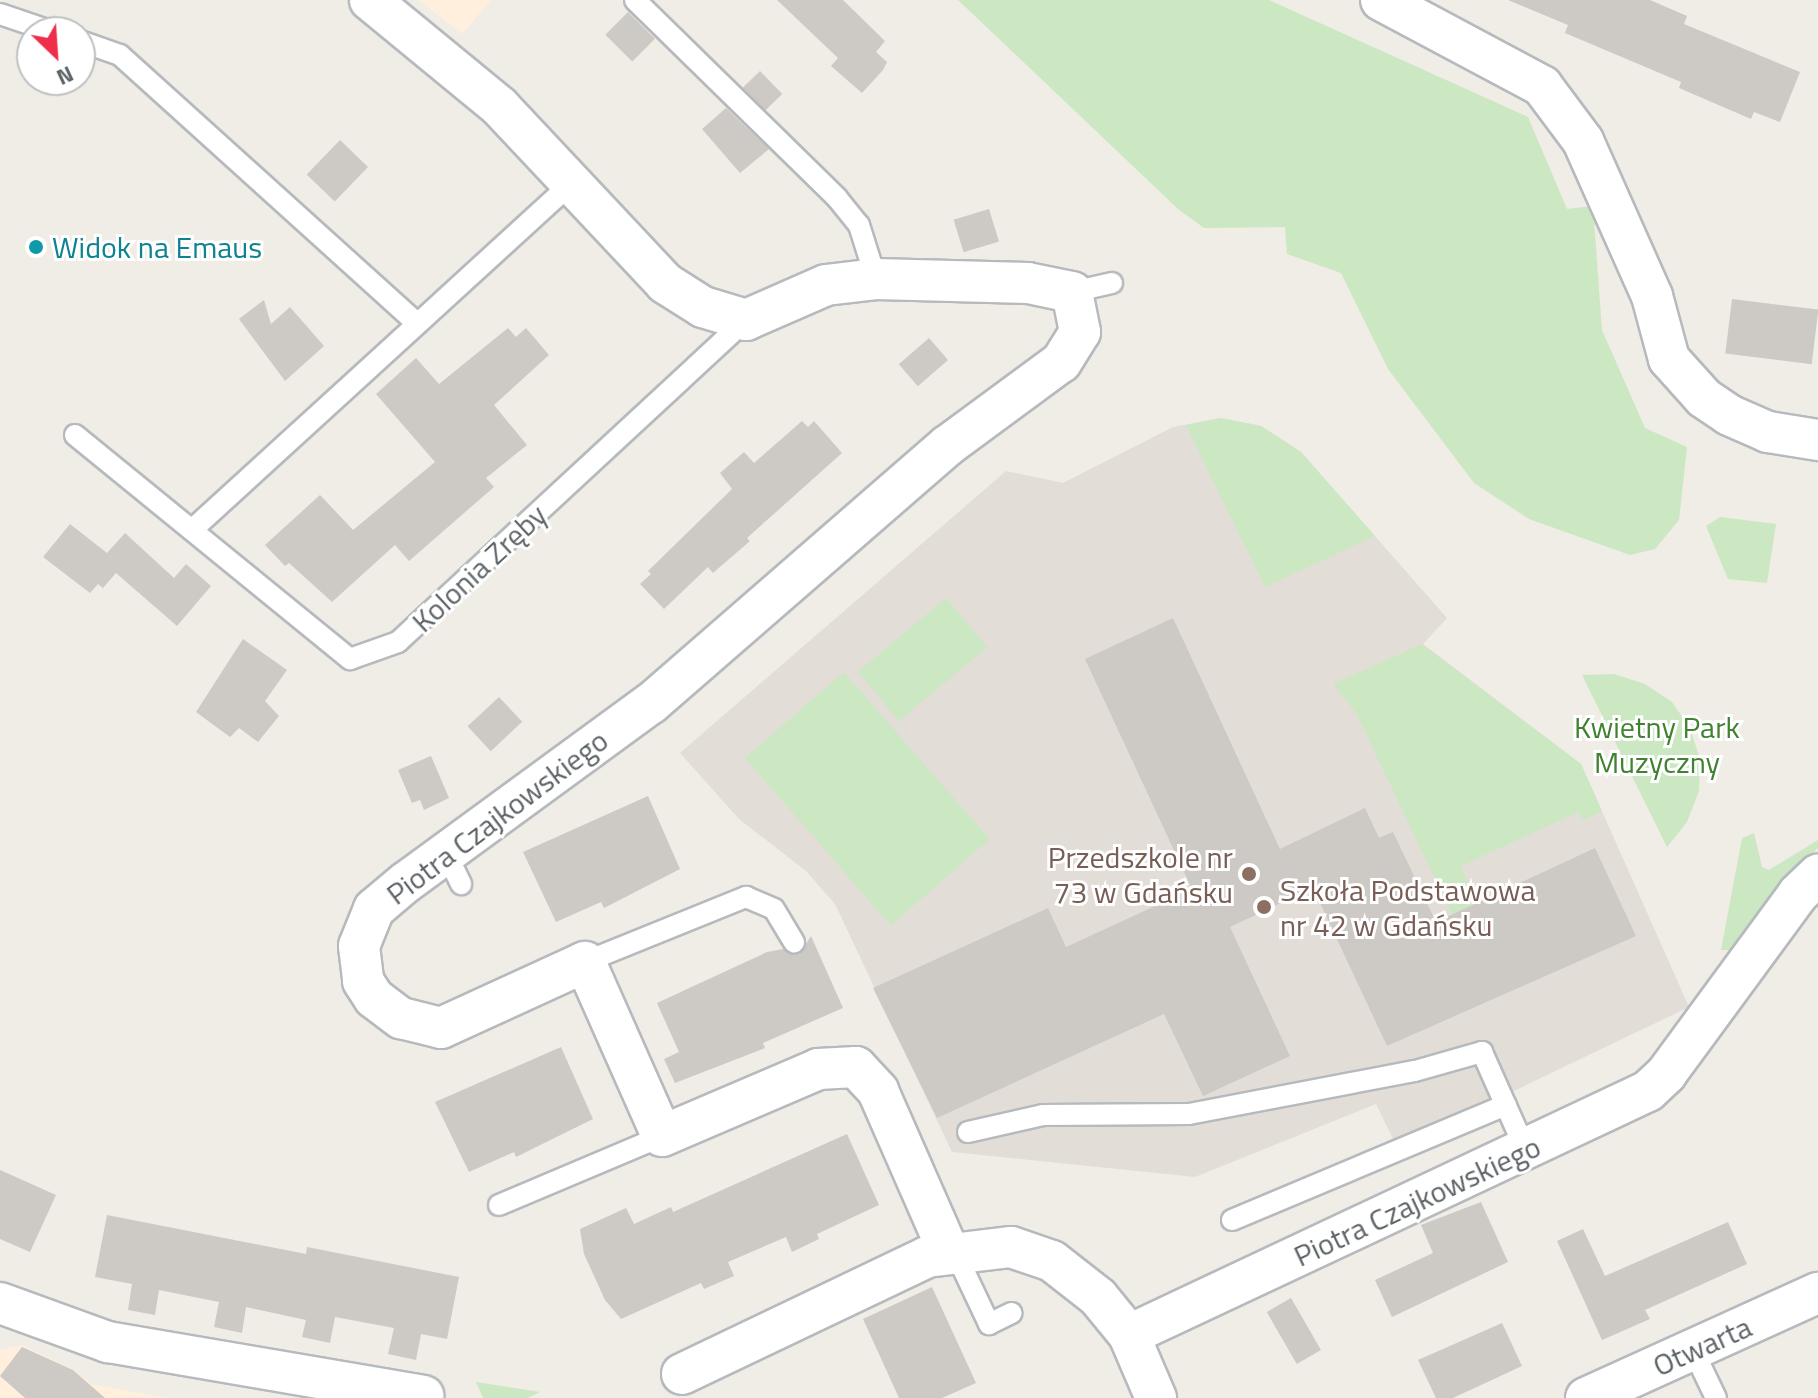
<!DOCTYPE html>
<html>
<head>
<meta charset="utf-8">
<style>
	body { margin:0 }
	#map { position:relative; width:1818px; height:1398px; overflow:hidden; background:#f0ece6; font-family:"Titillium Web",sans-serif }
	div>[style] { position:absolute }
	.commercial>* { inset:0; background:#ffefdc }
	.education>* { inset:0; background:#e2ddd7 }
	.green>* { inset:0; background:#cbe8c2; transform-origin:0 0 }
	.building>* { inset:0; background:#cdc9c5; transform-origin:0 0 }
	.roads { filter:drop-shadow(2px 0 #b6babd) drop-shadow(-2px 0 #b6babd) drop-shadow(0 2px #b6babd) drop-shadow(0 -2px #b6babd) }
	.service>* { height:20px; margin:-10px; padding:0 10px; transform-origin:10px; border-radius:10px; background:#fff }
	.minor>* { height:40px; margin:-20px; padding:0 20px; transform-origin:20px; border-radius:20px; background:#fff }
	.dots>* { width:22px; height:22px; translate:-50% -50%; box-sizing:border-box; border:4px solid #fff; border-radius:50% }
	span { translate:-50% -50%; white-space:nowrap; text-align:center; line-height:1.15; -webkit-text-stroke:6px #fff; paint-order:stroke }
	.culture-label { font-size:30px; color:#0d838f }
	.left { translate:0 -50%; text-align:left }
	.street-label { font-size:30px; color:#5d6467 }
	.park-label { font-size:30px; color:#408231 }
	.education-label { font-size:30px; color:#785e54 }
	.right { translate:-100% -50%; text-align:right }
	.north { position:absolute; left:16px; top:16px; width:80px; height:80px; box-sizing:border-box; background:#fff; border:2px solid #bec1c2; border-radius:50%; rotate:155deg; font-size:22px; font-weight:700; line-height:32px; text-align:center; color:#5d6467 }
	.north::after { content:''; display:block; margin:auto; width:28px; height:36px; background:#ee2e4a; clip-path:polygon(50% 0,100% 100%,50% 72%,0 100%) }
</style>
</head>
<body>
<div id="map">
	<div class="commercial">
		<div style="clip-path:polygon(419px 0,491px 0,462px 34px)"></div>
		<div style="clip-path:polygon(22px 1345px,75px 1370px,91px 1384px,167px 1398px,0 1398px,0 1350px)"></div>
	</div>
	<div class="education">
		<div style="clip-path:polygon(1221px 418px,1261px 426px,1301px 452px,1447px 618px,1423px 644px,1581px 764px,1689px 1007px,1397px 1147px,1376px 1104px,1195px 1177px,952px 1152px,835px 904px,806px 871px,739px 819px,680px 753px,1006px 471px,1063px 483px,1173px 427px)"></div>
	</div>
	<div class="green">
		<div style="clip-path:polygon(958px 0,1269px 0,1528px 117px,1567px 209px,1593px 206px,1602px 330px,1645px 428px,1687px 447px,1679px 520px,1655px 549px,1630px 555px,1529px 519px,1474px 483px,1388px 369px,1341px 273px,1287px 254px,1285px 227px,1204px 228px,1178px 209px)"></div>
		<div style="clip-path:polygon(1221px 418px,1261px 426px,1301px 452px,1375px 536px,1265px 587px,1186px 425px)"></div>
		<div style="clip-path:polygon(1720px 517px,1776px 524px,1767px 583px,1728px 579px,1706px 526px)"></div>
		<div style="left:946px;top:598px;width:64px;height:115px;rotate:50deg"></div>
		<div style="clip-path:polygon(1422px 644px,1581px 764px,1602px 811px,1583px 820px,1578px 812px,1461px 866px,1475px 904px,1452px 914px,1356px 713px,1333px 684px)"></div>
		<div style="left:844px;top:672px;width:222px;height:131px;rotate:49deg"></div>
		<div style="clip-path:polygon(1614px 674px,1645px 684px,1672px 702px,1690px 728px,1700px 759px,1699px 791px,1687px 822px,1667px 847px,1582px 675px)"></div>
		<div style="clip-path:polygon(1754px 833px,1762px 867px,1769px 870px,1818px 840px,1818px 848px,1782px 881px,1731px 950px,1721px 950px,1742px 838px)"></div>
		<div style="clip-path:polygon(476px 1382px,540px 1392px,528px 1398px,483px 1398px)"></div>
	</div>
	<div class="building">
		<div style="clip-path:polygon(777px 0,843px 0,885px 41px,876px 52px,887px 62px,883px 70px,862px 93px,831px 66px,838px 58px)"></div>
		<div style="clip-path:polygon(1508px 0,1650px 0,1687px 16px,1684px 24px,1800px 72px,1780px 122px,1754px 112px,1751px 119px,1679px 88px,1681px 82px,1565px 33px,1568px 25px)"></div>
		<div style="left:628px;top:12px;width:38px;height:32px;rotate:45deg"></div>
		<div style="left:760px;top:71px;width:32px;height:24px;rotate:46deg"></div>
		<div style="clip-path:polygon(726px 108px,769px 149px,740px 173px,702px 129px)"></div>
		<div style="left:340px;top:140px;width:39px;height:48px;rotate:44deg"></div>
		<div style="left:989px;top:209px;width:34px;height:37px;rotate:73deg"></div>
		<div style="left:1732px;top:299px;width:87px;height:55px;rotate:7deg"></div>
		<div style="clip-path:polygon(264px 300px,271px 324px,290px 307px,324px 346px,285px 381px,239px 319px)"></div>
		<div style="clip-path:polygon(508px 328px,516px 337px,526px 328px,549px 355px,494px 405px,527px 445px,486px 478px,494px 487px,409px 561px,395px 545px,332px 602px,289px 563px,285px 566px,265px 545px,320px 495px,353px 530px,435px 462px,376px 394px,416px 358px,439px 384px)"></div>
		<div style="left:929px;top:338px;width:29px;height:40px;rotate:49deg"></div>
		<div style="clip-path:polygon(802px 421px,808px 427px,814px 421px,842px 453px,747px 538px,750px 541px,713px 573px,708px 567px,664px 609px,640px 584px,651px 574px,648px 571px,732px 489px,720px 473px,744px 452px,754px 463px)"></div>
		<div style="clip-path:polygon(70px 524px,107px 553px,125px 533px,174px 578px,186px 564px,211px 586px,177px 626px,116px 573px,103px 588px,98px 584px,90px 593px,43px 557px)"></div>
		<div style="clip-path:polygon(1173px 618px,1280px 849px,1365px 808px,1379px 838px,1393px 832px,1436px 922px,1595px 848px,1636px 936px,1387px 1046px,1313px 888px,1230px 927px,1290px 1056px,1203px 1096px,1164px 1014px,937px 1118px,873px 988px,1048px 908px,1066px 947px,1192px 889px,1085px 659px)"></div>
		<div style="clip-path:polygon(243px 639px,287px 670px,265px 701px,279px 716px,258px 742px,239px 728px,230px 737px,196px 712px)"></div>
		<div style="left:499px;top:697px;width:34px;height:43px;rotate:47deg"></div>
		<div style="clip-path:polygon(431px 756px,449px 798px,424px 810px,420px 800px,412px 803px,398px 770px)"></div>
		<div style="clip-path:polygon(648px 796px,680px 869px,604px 908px,601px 902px,556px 922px,523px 852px)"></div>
		<div style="clip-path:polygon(811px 936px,843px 1008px,763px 1043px,765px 1048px,675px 1083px,664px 1059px,679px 1052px,657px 1003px,767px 952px,783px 949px,800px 953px)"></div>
		<div style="clip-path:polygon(561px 1047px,593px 1119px,516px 1157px,514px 1152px,469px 1172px,435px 1102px)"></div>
		<div style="clip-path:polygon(847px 1134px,879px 1205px,817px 1234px,819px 1239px,792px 1252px,786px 1237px,728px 1262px,734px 1276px,704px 1289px,701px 1283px,621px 1319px,605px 1300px,584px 1254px,580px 1229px,626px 1208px,634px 1224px,671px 1207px,673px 1212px)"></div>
		<div style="clip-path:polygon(0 1170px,56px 1195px,30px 1252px,0 1239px)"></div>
		<div style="clip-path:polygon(1481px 1202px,1508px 1262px,1392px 1317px,1375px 1280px,1433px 1253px,1421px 1225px)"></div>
		<div style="clip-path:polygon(107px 1215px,306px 1254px,307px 1247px,459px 1277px,447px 1339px,421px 1334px,416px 1360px,388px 1354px,394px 1328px,335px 1317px,330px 1343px,302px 1337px,306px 1320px,246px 1307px,242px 1333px,214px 1327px,219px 1302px,159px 1290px,155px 1315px,128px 1310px,132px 1284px,95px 1277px)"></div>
		<div style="clip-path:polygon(1728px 1222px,1747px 1264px,1645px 1310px,1650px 1319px,1602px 1340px,1557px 1241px,1583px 1229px,1605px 1276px)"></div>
		<div style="clip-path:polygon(932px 1287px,976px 1383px,942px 1398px,899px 1398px,863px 1319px)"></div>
		<div style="left:1291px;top:1298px;width:60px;height:28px;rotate:60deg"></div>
		<div style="clip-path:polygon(1502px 1323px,1522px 1366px,1453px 1398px,1436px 1398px,1418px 1360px)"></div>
		<div style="clip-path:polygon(22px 1347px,73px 1370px,105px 1398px,25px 1398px,0 1376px)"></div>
	</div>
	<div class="roads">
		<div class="service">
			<div style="left:635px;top:0;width:283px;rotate:44.4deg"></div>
			<div style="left:837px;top:198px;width:35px;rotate:51deg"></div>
			<div style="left:859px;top:225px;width:57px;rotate:72.5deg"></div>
			<div style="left:0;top:14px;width:56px;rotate:18.8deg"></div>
			<div style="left:80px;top:41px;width:42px;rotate:19.3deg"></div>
			<div style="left:120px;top:55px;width:398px;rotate:42.1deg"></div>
			<div style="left:1072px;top:292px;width:41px;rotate:-12.7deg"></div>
			<div style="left:75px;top:435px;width:355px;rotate:39.2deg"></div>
			<div style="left:350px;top:659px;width:51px;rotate:-19.5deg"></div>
			<div style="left:398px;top:642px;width:474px;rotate:-42.8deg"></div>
			<div style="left:194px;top:528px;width:515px;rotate:-42.4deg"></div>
			<div style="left:445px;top:851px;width:37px;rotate:64deg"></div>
			<div style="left:585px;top:962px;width:174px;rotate:-22deg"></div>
			<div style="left:746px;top:897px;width:30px;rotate:23deg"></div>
			<div style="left:774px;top:909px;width:39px;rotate:59deg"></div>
			<div style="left:968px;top:1132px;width:77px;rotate:-12.8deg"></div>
			<div style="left:1043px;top:1115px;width:146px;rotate:-0.4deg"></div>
			<div style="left:1189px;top:1114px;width:230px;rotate:-10.8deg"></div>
			<div style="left:1415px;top:1071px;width:70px;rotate:-15.8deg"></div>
			<div style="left:1482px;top:1052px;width:108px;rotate:66deg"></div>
			<div style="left:499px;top:1205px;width:177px;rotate:-22.9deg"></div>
			<div style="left:1232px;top:1220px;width:297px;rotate:-22.8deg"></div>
			<div style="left:955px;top:1252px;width:80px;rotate:64.7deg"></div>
			<div style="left:989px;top:1324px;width:25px;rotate:-26deg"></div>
			<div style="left:1693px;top:1350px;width:53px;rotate:64.4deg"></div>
		</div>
		<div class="minor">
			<div style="left:370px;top:0;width:167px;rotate:39.4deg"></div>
			<div style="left:499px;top:106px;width:243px;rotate:46.8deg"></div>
			<div style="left:665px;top:283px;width:45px;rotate:32.3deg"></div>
			<div style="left:703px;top:307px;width:45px;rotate:16.8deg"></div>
			<div style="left:746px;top:320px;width:87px;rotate:-23.6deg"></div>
			<div style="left:826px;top:285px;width:50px;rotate:-6.8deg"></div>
			<div style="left:876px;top:279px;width:152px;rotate:1.5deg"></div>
			<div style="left:1028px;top:283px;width:45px;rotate:11.6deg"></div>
			<div style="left:1072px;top:292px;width:41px;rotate:78.7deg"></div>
			<div style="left:1080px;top:332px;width:36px;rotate:122deg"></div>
			<div style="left:1061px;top:362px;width:142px;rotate:143.6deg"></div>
			<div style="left:947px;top:446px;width:392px;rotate:139deg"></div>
			<div style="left:651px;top:703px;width:303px;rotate:143.8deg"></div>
			<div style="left:406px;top:882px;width:42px;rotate:139.8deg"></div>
			<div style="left:374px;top:909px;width:40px;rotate:112deg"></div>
			<div style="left:359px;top:946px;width:35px;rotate:83deg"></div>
			<div style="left:363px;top:981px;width:20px;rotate:57deg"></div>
			<div style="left:374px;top:998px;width:34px;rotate:37deg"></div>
			<div style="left:401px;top:1018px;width:41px;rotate:14deg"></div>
			<div style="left:441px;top:1028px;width:158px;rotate:-24.6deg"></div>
			<div style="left:585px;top:962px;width:190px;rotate:66.1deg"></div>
			<div style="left:662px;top:1136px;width:170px;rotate:-23.2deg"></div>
			<div style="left:818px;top:1069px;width:38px;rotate:-3deg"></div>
			<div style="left:856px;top:1067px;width:33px;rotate:47deg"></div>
			<div style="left:878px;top:1091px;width:177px;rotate:66.3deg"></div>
			<div style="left:1381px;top:0;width:183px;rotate:28.1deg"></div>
			<div style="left:1542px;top:86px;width:69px;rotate:53.3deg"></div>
			<div style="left:1583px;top:141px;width:170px;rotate:66deg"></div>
			<div style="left:1652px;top:296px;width:65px;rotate:74.9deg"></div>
			<div style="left:1669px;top:359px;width:52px;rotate:48.1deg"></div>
			<div style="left:1704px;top:398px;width:30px;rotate:34deg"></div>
			<div style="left:1729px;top:415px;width:43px;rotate:23.6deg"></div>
			<div style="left:1768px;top:432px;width:51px;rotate:9.1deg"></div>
			<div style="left:0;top:1303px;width:115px;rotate:19.9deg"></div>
			<div style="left:108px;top:1342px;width:320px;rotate:9.7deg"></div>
			<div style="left:1129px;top:1335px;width:573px;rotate:-25.18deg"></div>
			<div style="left:1648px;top:1091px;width:25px;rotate:-43deg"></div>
			<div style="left:1666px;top:1074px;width:223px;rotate:-53.7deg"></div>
			<div style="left:1798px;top:894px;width:28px;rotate:-44deg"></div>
			<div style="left:682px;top:1374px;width:272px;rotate:-25.5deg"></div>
			<div style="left:927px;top:1257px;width:85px;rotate:-6.8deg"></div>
			<div style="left:1011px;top:1247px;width:43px;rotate:18.9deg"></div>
			<div style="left:1052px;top:1261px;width:58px;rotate:38deg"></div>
			<div style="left:1098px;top:1297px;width:49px;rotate:50.8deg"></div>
			<div style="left:1129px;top:1335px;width:69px;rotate:66.8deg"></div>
			<div style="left:1586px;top:1398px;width:255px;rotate:-24.4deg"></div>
		</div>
	</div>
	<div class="dots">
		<div style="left:36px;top:247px;background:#0f9aa8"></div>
		<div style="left:1249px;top:874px;background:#8d6e63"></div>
		<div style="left:1264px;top:907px;background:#8d6e63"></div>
	</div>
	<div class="culture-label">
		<span class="left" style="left:52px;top:247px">Widok na Emaus</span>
	</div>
	<div class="street-label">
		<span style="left:479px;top:568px;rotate:-43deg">Kolonia Zręby</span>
		<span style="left:497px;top:817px;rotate:-37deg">Piotra Czajkowskiego</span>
		<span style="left:1417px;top:1201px;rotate:-25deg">Piotra Czajkowskiego</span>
		<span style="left:1702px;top:1346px;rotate:-24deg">Otwarta</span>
	</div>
	<div class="park-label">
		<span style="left:1657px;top:744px">Kwietny Park<br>Muzyczny</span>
	</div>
	<div class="education-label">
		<span class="right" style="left:1233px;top:874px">Przedszkole nr<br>73 w Gdańsku</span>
		<span class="left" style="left:1280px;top:907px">Szkoła Podstawowa<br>nr 42 w Gdańsku</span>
	</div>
	<div class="north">N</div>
</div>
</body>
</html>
